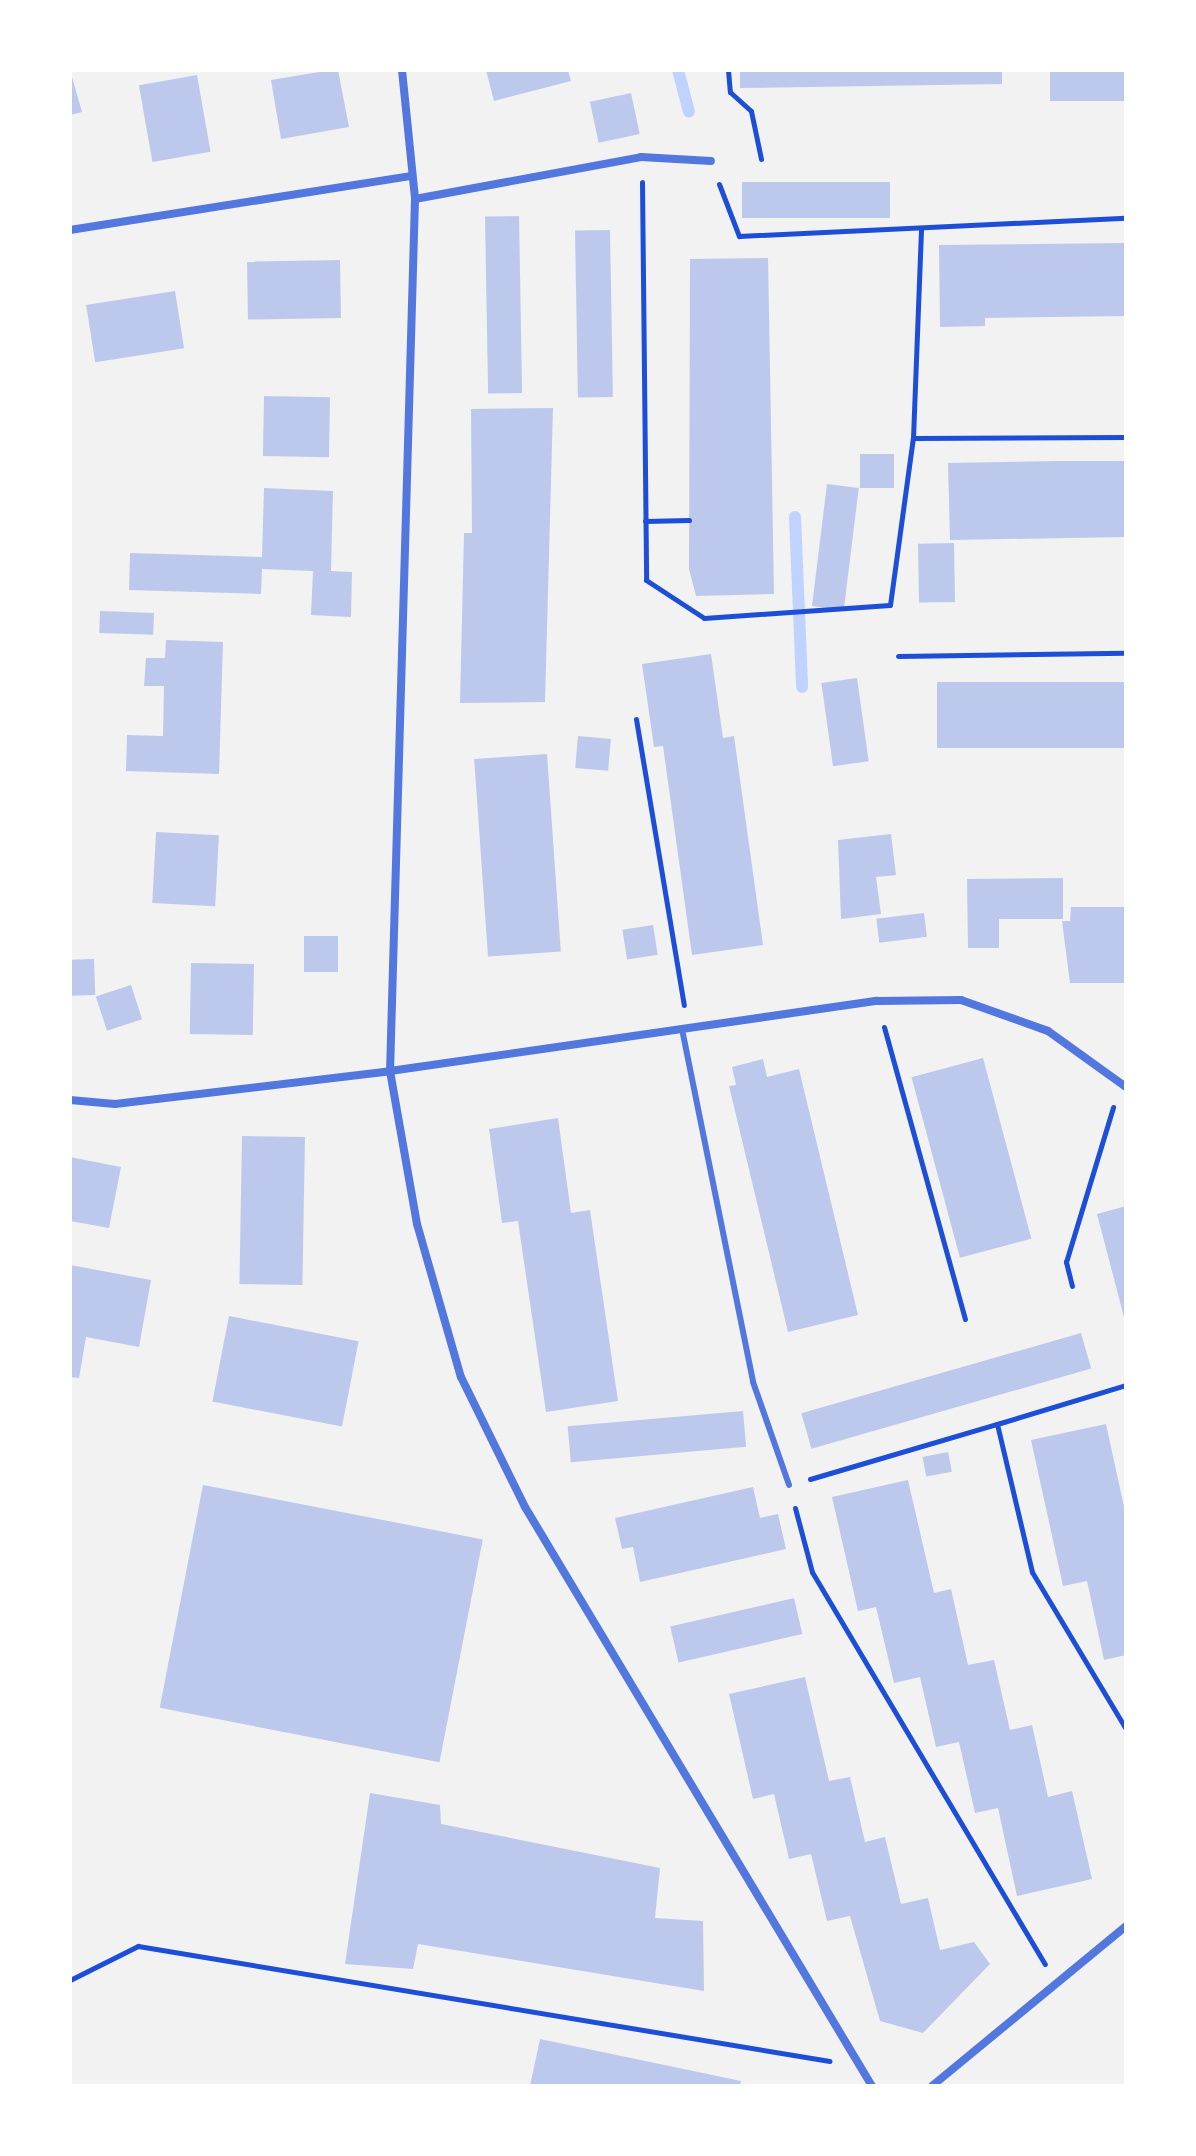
<!DOCTYPE html>
<html>
<head>
<meta charset="utf-8">
<style>
	body { margin:0 }
	#map { position:relative; width:1196px; height:2156px; overflow:hidden; background:#f2f2f2; font-family:Spectral,serif }
	div>[style] { position:absolute }
	.stream>* { height:12px; margin:-6px; padding:0 6px; transform-origin:6px; border-radius:6px; background:#bfd3fe }
	.building>* { inset:0; background:#bdc9ec; transform-origin:0 0 }
	.path>* { height:5px; margin:-2.5px; padding:0 2.5px; transform-origin:2.5px; border-radius:2.5px; background:#1d4ed8 }
	.service>* { height:6px; margin:-3px; padding:0 3px; transform-origin:3px; border-radius:3px; background:#5277de }
	.minor>* { height:8px; margin:-4px; padding:0 4px; transform-origin:4px; border-radius:4px; background:#5277de }
	span { translate:-50% -50%; white-space:nowrap; text-align:center; line-height:1.15; -webkit-text-stroke:6px #fff; paint-order:stroke }
	.frame { position:absolute; inset:0; border:72px solid #fff; pointer-events:none }
</style>
</head>
<body>
<div id="map">
	<div class="stream">
		<div style="left:678px;top:70px;width:43px;rotate:75.3deg"></div>
		<div style="left:795px;top:517px;width:170px;rotate:87.6deg"></div>
	</div>
	<div class="building">
		<div style="clip-path:polygon(70px 70px,82px 112px,70px 115px)"></div>
		<div style="clip-path:polygon(331px 70px,338px 70px,349px 127px,281px 139px,271px 80px)"></div>
		<div style="clip-path:polygon(486px 70px,568px 70px,571px 81px,494px 101px)"></div>
		<div style="clip-path:polygon(740px 70px,1002px 70px,1002px 84px,740px 88px)"></div>
		<div style="left:1050px;top:70px;width:76px;height:31px"></div>
		<div style="left:197px;top:75px;width:78px;height:59px;rotate:80deg"></div>
		<div style="left:631px;top:93px;width:42px;height:42px;rotate:78deg"></div>
		<div style="left:890px;top:182px;width:36px;height:148px;rotate:90deg"></div>
		<div style="left:519px;top:216px;width:177px;height:34px;rotate:89deg"></div>
		<div style="left:610px;top:230px;width:167px;height:35px;rotate:89deg"></div>
		<div style="clip-path:polygon(1126px 243px,1126px 316px,985px 318px,985px 326px,940px 327px,939px 245px)"></div>
		<div style="clip-path:polygon(768px 258px,774px 594px,696px 596px,689px 569px,690px 259px)"></div>
		<div style="left:340px;top:260px;width:58px;height:93px;rotate:89deg"></div>
		<div style="left:175px;top:291px;width:58px;height:90px;rotate:81deg"></div>
		<div style="left:264px;top:396px;width:66px;height:60px;rotate:1deg"></div>
		<div style="clip-path:polygon(553px 408px,545px 702px,460px 703px,464px 533px,472px 533px,471px 409px)"></div>
		<div style="left:860px;top:454px;width:34px;height:34px"></div>
		<div style="clip-path:polygon(1059px 461px,1126px 461px,1126px 537px,950px 540px,948px 463px)"></div>
		<div style="left:827px;top:484px;width:32px;height:123px;rotate:7deg"></div>
		<div style="clip-path:polygon(264px 488px,333px 491px,331px 571px,352px 572px,351px 617px,311px 615px,313px 571px,262px 569px,261px 594px,129px 590px,130px 553px,262px 557px)"></div>
		<div style="left:954px;top:543px;width:59px;height:36px;rotate:89deg"></div>
		<div style="left:100px;top:611px;width:54px;height:22px;rotate:2deg"></div>
		<div style="clip-path:polygon(166px 640px,223px 642px,219px 774px,126px 771px,127px 735px,163px 736px,164px 686px,144px 686px,146px 658px,165px 658px)"></div>
		<div style="clip-path:polygon(711px 654px,723px 738px,734px 736px,763px 945px,692px 955px,663px 746px,654px 747px,642px 664px)"></div>
		<div style="left:857px;top:678px;width:84px;height:36px;rotate:82deg"></div>
		<div style="left:1126px;top:682px;width:66px;height:189px;rotate:90deg"></div>
		<div style="left:578px;top:736px;width:33px;height:32px;rotate:5deg"></div>
		<div style="left:547px;top:754px;width:198px;height:73px;rotate:86deg"></div>
		<div style="left:156px;top:832px;width:63px;height:71px;rotate:3deg"></div>
		<div style="clip-path:polygon(891px 834px,896px 875px,876px 877px,881px 914px,841px 919px,838px 840px)"></div>
		<div style="clip-path:polygon(1063px 878px,1063px 919px,999px 919px,999px 948px,968px 948px,967px 879px)"></div>
		<div style="clip-path:polygon(1071px 907px,1126px 907px,1126px 983px,1070px 983px,1062px 921px,1070px 921px)"></div>
		<div style="left:924px;top:913px;width:24px;height:48px;rotate:83deg"></div>
		<div style="left:653px;top:925px;width:30px;height:31px;rotate:81deg"></div>
		<div style="left:304px;top:936px;width:34px;height:36px"></div>
		<div style="left:94px;top:959px;width:36px;height:24px;rotate:88deg"></div>
		<div style="left:191px;top:963px;width:63px;height:71px;rotate:1deg"></div>
		<div style="left:131px;top:985px;width:36px;height:37px;rotate:72deg"></div>
		<div style="left:983px;top:1058px;width:187px;height:74px;rotate:75deg"></div>
		<div style="clip-path:polygon(763px 1059px,767px 1077px,799px 1069px,858px 1315px,788px 1332px,729px 1086px,736px 1085px,732px 1067px)"></div>
		<div style="clip-path:polygon(558px 1118px,571px 1213px,590px 1210px,618px 1401px,546px 1412px,518px 1221px,502px 1223px,489px 1129px)"></div>
		<div style="left:242px;top:1136px;width:63px;height:148px;rotate:1deg"></div>
		<div style="clip-path:polygon(70px 1157px,121px 1167px,109px 1228px,70px 1221px)"></div>
		<div style="clip-path:polygon(1126px 1206px,1126px 1321px,1125px 1321px,1097px 1214px)"></div>
		<div style="clip-path:polygon(70px 1265px,151px 1280px,139px 1347px,86px 1337px,79px 1378px,70px 1377px)"></div>
		<div style="left:229px;top:1316px;width:132px;height:87px;rotate:11deg"></div>
		<div style="left:1081px;top:1333px;width:37px;height:291px;rotate:74deg"></div>
		<div style="left:743px;top:1411px;width:36px;height:176px;rotate:85deg"></div>
		<div style="clip-path:polygon(1106px 1424px,1126px 1516px,1126px 1655px,1104px 1660px,1087px 1581px,1063px 1586px,1031px 1440px)"></div>
		<div style="left:948px;top:1452px;width:20px;height:26px;rotate:79deg"></div>
		<div style="clip-path:polygon(908px 1480px,934px 1593px,951px 1589px,968px 1665px,994px 1660px,1010px 1730px,1032px 1725px,1048px 1797px,1072px 1791px,1092px 1879px,1017px 1896px,998px 1808px,975px 1813px,959px 1742px,936px 1747px,920px 1677px,894px 1683px,876px 1607px,858px 1611px,832px 1497px)"></div>
		<div style="left:203px;top:1485px;width:285px;height:227px;rotate:11deg"></div>
		<div style="clip-path:polygon(753px 1487px,760px 1518px,778px 1514px,786px 1549px,640px 1582px,633px 1547px,622px 1549px,615px 1518px)"></div>
		<div style="left:794px;top:1598px;width:37px;height:127px;rotate:77deg"></div>
		<div style="clip-path:polygon(805px 1677px,829px 1781px,850px 1777px,865px 1842px,885px 1837px,901px 1904px,928px 1898px,940px 1950px,974px 1942px,990px 1964px,923px 2033px,880px 2021px,850px 1916px,827px 1921px,811px 1854px,789px 1859px,774px 1794px,753px 1799px,729px 1694px)"></div>
		<div style="clip-path:polygon(370px 1793px,440px 1805px,441px 1824px,660px 1868px,655px 1918px,703px 1921px,704px 1991px,418px 1944px,413px 1969px,345px 1964px)"></div>
		<div style="clip-path:polygon(540px 2039px,741px 2081px,740px 2086px,530px 2086px)"></div>
	</div>
	<div class="path">
		<div style="left:728px;top:70px;width:22px;rotate:85deg"></div>
		<div style="left:730px;top:92px;width:28px;rotate:42deg"></div>
		<div style="left:751px;top:111px;width:49px;rotate:78.2deg"></div>
		<div style="left:642px;top:182px;width:398px;rotate:89.4deg"></div>
		<div style="left:646px;top:580px;width:69px;rotate:33.2deg"></div>
		<div style="left:704px;top:618px;width:186px;rotate:-4deg"></div>
		<div style="left:890px;top:605px;width:169px;rotate:-82.2deg"></div>
		<div style="left:913px;top:438px;width:213px;rotate:-0.3deg"></div>
		<div style="left:719px;top:184px;width:56px;rotate:69deg"></div>
		<div style="left:739px;top:236px;width:387px;rotate:-2.7deg"></div>
		<div style="left:913px;top:438px;width:209px;rotate:-87.8deg"></div>
		<div style="left:645px;top:521px;width:44px;rotate:-1.3deg"></div>
		<div style="left:898px;top:656px;width:228px;rotate:-0.8deg"></div>
		<div style="left:636px;top:719px;width:290px;rotate:80.5deg"></div>
		<div style="left:884px;top:1027px;width:303px;rotate:74.5deg"></div>
		<div style="left:1072px;top:1286px;width:25px;rotate:-104deg"></div>
		<div style="left:1066px;top:1262px;width:162px;rotate:-73.1deg"></div>
		<div style="left:997px;top:1424px;width:135px;rotate:-16.8deg"></div>
		<div style="left:810px;top:1479px;width:195px;rotate:-16.4deg"></div>
		<div style="left:997px;top:1424px;width:152px;rotate:76.7deg"></div>
		<div style="left:1032px;top:1572px;width:183px;rotate:59.1deg"></div>
		<div style="left:795px;top:1508px;width:66px;rotate:75.1deg"></div>
		<div style="left:812px;top:1572px;width:456px;rotate:59.3deg"></div>
		<div style="left:70px;top:1980px;width:76px;rotate:-26.6deg"></div>
		<div style="left:138px;top:1946px;width:701px;rotate:9.44deg"></div>
	</div>
	<div class="service">
		<div style="left:683px;top:1034px;width:355px;rotate:78.6deg"></div>
		<div style="left:753px;top:1382px;width:109px;rotate:70.7deg"></div>
	</div>
	<div class="minor">
		<div style="left:402px;top:70px;width:130px;rotate:84.2deg"></div>
		<div style="left:415px;top:199px;width:872px;rotate:91.64deg"></div>
		<div style="left:390px;top:1071px;width:155px;rotate:80deg"></div>
		<div style="left:417px;top:1224px;width:159px;rotate:74deg"></div>
		<div style="left:461px;top:1377px;width:145px;rotate:63.8deg"></div>
		<div style="left:525px;top:1507px;width:675px;rotate:59.07deg"></div>
		<div style="left:415px;top:199px;width:230px;rotate:-10.5deg"></div>
		<div style="left:641px;top:157px;width:70px;rotate:3.3deg"></div>
		<div style="left:70px;top:230px;width:346px;rotate:-9deg"></div>
		<div style="left:70px;top:1100px;width:45px;rotate:5.1deg"></div>
		<div style="left:115px;top:1104px;width:277px;rotate:-6.8deg"></div>
		<div style="left:390px;top:1071px;width:492px;rotate:-8.2deg"></div>
		<div style="left:877px;top:1001px;width:84px;rotate:-0.7deg"></div>
		<div style="left:961px;top:1000px;width:92px;rotate:19.6deg"></div>
		<div style="left:1048px;top:1031px;width:96px;rotate:35.7deg"></div>
		<div style="left:932px;top:2086px;width:251px;rotate:-39.5deg"></div>
	</div>
	<div class="frame"></div>
</div>
</body>
</html>
